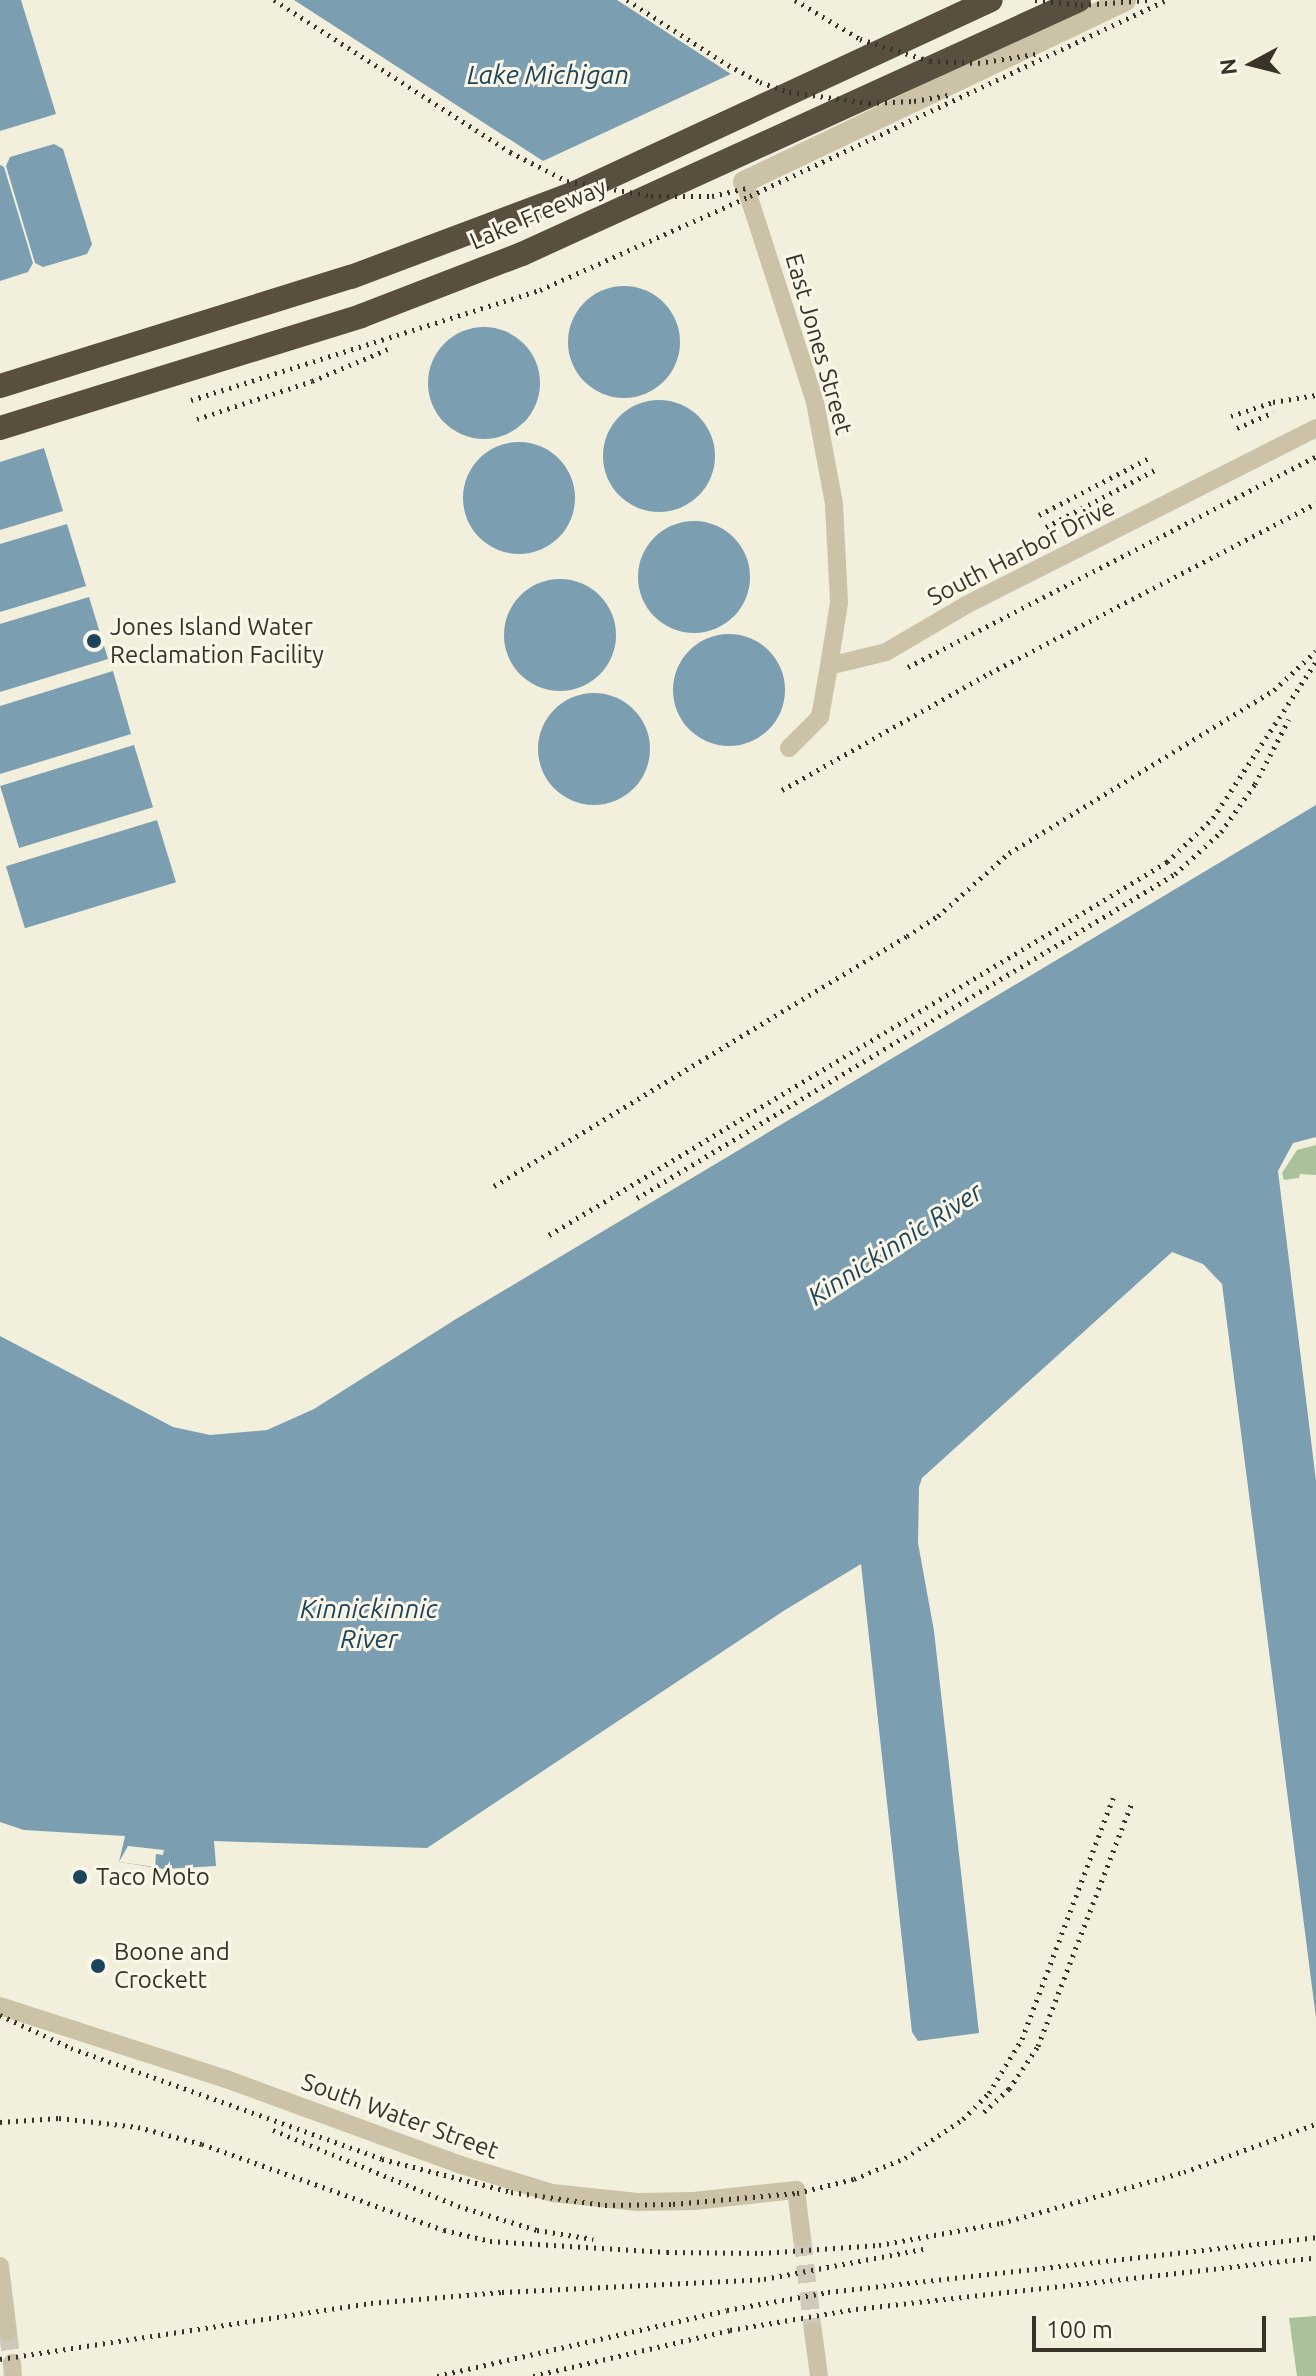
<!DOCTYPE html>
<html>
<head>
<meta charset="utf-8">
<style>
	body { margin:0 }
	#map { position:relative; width:1316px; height:2376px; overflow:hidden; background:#f3efdd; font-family:Ubuntu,sans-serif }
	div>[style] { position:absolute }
	.green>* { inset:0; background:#aac29c }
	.water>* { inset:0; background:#7b9eb0; transform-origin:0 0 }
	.round { border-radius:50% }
	.pier>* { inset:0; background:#f3efdd }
	.minor-tunnel>* { height:18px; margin-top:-9px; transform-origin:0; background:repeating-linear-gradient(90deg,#cec9b9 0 18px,transparent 0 27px) }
	.minor>* { height:18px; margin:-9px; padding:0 9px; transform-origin:9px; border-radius:9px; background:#cbc2a8 }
	.tertiary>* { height:22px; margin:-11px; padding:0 11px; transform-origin:11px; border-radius:11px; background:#cbc2a8 }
	.motorway>* { height:24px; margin:-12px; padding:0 12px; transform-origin:12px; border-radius:12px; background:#594f3f }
	.rail>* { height:5px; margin-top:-2.5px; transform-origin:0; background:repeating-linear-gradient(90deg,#383228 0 2px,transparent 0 8px) }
	.dots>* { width:22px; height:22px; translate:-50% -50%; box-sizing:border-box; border:4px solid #faf7e9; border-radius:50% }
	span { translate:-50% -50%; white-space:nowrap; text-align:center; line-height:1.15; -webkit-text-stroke:6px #faf7e9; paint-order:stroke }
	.street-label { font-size:24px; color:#383228 }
	.poi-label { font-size:24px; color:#383228 }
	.left { translate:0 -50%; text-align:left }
	.water-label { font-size:26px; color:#1d445a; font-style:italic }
	.north { position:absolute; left:1212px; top:24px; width:80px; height:80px; -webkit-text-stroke:6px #faf7e9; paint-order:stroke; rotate:263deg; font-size:22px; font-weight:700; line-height:32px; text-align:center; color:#383228 }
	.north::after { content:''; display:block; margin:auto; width:28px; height:36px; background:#383228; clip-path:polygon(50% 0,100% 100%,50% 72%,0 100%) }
	.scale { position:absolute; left:1032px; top:2316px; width:234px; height:36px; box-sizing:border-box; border:4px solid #383228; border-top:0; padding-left:10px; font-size:24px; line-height:28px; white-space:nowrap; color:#383228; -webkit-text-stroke:6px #faf7e9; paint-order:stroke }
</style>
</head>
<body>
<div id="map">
	<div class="green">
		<div style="clip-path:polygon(1316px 1145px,1316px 1175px,1300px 1174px,1299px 1178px,1284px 1180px,1282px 1173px,1297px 1150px)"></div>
		<div style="clip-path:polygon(1316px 2316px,1316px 2376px,1297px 2376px,1289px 2318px)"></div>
	</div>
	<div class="water">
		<div style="clip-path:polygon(0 0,21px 0,56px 114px,0 131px)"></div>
		<div style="clip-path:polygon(294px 0,617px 0,731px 74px,543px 161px)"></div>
		<div style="clip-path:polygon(54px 144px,63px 149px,92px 244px,87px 254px,43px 267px,35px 263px,6px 166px,10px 157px)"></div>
		<div style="clip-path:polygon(0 165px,4px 167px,33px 263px,28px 272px,0 281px)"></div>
		<div class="round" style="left:568px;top:286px;width:112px;height:112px"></div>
		<div class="round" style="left:428px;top:327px;width:112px;height:112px"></div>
		<div class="round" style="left:603px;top:400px;width:112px;height:112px"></div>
		<div class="round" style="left:463px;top:442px;width:112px;height:112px"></div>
		<div style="clip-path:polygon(44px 448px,63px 511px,0 530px,0 462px)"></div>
		<div class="round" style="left:638px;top:521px;width:112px;height:112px"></div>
		<div style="clip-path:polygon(67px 524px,86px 586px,0 612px,0 544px)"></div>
		<div class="round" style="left:504px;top:579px;width:112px;height:112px"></div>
		<div style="clip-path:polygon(89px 597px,108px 659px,0 692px,0 624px)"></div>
		<div class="round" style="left:673px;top:634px;width:112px;height:112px"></div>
		<div style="clip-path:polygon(113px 671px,131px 734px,0 774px,0 706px)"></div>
		<div class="round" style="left:538px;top:693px;width:112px;height:112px"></div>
		<div style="left:134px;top:745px;width:65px;height:140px;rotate:73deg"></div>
		<div style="clip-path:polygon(1316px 805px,1316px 1137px,1293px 1143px,1278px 1171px,1316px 1481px,1316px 2018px,1222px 1284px,1203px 1264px,1172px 1252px,922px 1478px,919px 1487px,918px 1543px,934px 1631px,979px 2033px,918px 2041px,912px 2032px,861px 1564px,785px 1610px,427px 1848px,214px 1841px,216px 1866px,164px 1869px,119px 1862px,125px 1836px,24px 1830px,0 1822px,0 1336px,173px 1427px,210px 1435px,267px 1430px,314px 1409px,456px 1319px)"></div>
		<div style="left:157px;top:820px;width:65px;height:158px;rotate:73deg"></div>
	</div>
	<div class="pier">
		<div style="clip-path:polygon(128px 1846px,164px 1850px,163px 1855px,156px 1854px,155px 1867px,119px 1862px)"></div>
	</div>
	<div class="minor-tunnel">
		<div style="left:802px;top:2238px;width:94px;rotate:83.3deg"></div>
		<div style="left:8px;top:2332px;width:31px;rotate:83deg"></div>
	</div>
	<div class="minor">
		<div style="left:744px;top:182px;width:231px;rotate:72.1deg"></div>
		<div style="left:815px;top:402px;width:104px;rotate:79.4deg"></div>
		<div style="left:834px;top:504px;width:99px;rotate:87.1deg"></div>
		<div style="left:839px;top:603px;width:64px;rotate:99deg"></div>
		<div style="left:829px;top:666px;width:52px;rotate:100deg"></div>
		<div style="left:820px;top:717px;width:44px;rotate:135deg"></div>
		<div style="left:829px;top:666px;width:59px;rotate:-13.8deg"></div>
		<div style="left:886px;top:652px;width:93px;rotate:-30.4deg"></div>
		<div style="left:966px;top:605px;width:392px;rotate:-26.8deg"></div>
		<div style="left:0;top:2006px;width:237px;rotate:17.9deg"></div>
		<div style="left:226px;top:2079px;width:250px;rotate:20.1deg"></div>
		<div style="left:461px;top:2165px;width:95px;rotate:17.1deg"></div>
		<div style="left:552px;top:2193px;width:86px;rotate:6deg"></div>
		<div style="left:638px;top:2202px;width:56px;rotate:-1deg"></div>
		<div style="left:694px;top:2201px;width:103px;rotate:-6.2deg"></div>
		<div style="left:796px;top:2190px;width:48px;rotate:82.9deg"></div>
		<div style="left:0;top:2266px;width:66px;rotate:83.1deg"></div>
		<div style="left:813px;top:2331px;width:45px;rotate:82.4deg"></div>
		<div style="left:12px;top:2363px;width:13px;rotate:86deg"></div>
	</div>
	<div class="tertiary">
		<div style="left:744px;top:182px;width:422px;rotate:-25.5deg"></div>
	</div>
	<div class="motorway">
		<div style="left:0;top:386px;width:368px;rotate:-17.3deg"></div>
		<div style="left:351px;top:277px;width:241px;rotate:-20.6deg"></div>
		<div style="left:577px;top:192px;width:456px;rotate:-24.9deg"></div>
		<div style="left:0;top:428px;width:378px;rotate:-17.2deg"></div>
		<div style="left:361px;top:316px;width:173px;rotate:-21.1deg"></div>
		<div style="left:522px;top:254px;width:612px;rotate:-24.51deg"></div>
	</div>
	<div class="rail">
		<div style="left:274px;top:0;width:281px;rotate:32.8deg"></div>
		<div style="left:510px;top:152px;width:64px;rotate:27deg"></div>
		<div style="left:567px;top:181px;width:85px;rotate:10.1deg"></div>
		<div style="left:651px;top:196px;width:61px"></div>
		<div style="left:712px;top:196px;width:36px;rotate:-13deg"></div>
		<div style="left:627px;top:0;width:120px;rotate:32.8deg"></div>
		<div style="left:728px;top:65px;width:36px;rotate:28deg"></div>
		<div style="left:760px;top:82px;width:31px;rotate:19deg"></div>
		<div style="left:789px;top:92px;width:81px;rotate:7.8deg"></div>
		<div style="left:869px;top:103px;width:45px;rotate:-2.5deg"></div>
		<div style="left:914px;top:101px;width:35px;rotate:-10deg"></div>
		<div style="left:795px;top:0;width:76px;rotate:31deg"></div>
		<div style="left:860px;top:39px;width:73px;rotate:17.4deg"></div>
		<div style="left:930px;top:61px;width:48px;rotate:2.4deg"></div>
		<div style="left:978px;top:63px;width:58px;rotate:-9deg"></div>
		<div style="left:1035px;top:0;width:46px;rotate:6.2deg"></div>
		<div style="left:1081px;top:5px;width:67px;rotate:-4.3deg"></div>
		<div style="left:191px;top:400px;width:366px;rotate:-17.5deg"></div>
		<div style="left:540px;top:290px;width:230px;rotate:-24.1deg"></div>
		<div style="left:750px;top:196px;width:460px;rotate:-25.2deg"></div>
		<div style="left:1231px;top:416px;width:44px;rotate:-18.4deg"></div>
		<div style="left:1273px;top:402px;width:44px;rotate:-9.2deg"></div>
		<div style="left:197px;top:419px;width:121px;rotate:-18.3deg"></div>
		<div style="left:312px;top:381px;width:82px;rotate:-22.8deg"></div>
		<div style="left:1237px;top:428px;width:40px;rotate:-23.4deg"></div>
		<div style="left:1039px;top:515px;width:126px;rotate:-27.4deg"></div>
		<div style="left:1046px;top:527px;width:125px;rotate:-27.6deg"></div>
		<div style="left:908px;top:667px;width:459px;rotate:-27.3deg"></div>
		<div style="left:782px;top:790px;width:239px;rotate:-29.4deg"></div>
		<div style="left:990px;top:673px;width:368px;rotate:-27.5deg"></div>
		<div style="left:494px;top:1186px;width:483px;rotate:-31.2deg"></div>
		<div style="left:907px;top:936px;width:37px;rotate:-33deg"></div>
		<div style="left:938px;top:916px;width:95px;rotate:-41.6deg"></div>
		<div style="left:1009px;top:853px;width:311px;rotate:-31.6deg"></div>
		<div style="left:1274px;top:690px;width:57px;rotate:-42.9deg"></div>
		<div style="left:637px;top:1198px;width:628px;rotate:-31.06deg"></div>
		<div style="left:1175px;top:874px;width:62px;rotate:-42.4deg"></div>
		<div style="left:1221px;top:832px;width:59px;rotate:-54.7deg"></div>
		<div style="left:1255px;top:784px;width:73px;rotate:-62.4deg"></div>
		<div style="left:549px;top:1235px;width:722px;rotate:-31.11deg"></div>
		<div style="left:1167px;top:862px;width:64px;rotate:-43.7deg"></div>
		<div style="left:1213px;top:818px;width:187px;rotate:-56.6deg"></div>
		<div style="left:0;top:2015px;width:78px;rotate:24.9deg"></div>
		<div style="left:71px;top:2048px;width:330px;rotate:19.6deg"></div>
		<div style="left:382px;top:2159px;width:133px;rotate:14.3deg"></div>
		<div style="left:511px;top:2192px;width:95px;rotate:7.9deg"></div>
		<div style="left:605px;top:2205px;width:68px;rotate:-0.8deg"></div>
		<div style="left:673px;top:2204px;width:124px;rotate:-5.1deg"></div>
		<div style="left:797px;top:2193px;width:59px;rotate:-13.8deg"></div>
		<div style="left:854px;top:2179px;width:55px;rotate:-22.4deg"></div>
		<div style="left:905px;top:2158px;width:70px;rotate:-33.9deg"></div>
		<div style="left:963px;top:2119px;width:37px;rotate:-45deg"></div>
		<div style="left:989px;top:2093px;width:63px;rotate:-58.6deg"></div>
		<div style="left:1022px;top:2039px;width:258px;rotate:-69.3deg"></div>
		<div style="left:984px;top:2112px;width:34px;rotate:-43deg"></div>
		<div style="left:1009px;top:2089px;width:52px;rotate:-56deg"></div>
		<div style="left:1038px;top:2046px;width:261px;rotate:-68.9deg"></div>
		<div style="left:0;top:2122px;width:59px;rotate:-3.9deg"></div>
		<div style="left:59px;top:2118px;width:80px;rotate:6.5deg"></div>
		<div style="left:138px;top:2127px;width:66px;rotate:14.9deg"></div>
		<div style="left:202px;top:2144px;width:257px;rotate:19.6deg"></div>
		<div style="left:444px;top:2230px;width:47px;rotate:13.4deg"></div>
		<div style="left:490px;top:2241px;width:177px;rotate:3.6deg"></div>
		<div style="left:667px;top:2252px;width:94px;rotate:0.6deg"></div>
		<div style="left:761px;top:2253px;width:118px;rotate:-3.9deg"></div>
		<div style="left:879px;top:2245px;width:124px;rotate:-10.2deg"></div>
		<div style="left:1001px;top:2223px;width:190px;rotate:-15.6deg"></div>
		<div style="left:1184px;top:2172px;width:140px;rotate:-20deg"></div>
		<div style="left:273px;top:2130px;width:200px;rotate:22.3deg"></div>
		<div style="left:458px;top:2206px;width:83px;rotate:16.9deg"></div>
		<div style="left:537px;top:2230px;width:57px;rotate:9.1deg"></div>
		<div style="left:0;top:2359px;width:375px;rotate:-8.6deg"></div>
		<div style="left:371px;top:2303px;width:131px;rotate:-4.8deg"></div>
		<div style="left:502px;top:2292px;width:262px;rotate:-2.8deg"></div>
		<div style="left:764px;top:2279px;width:162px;rotate:-10.7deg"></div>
		<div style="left:437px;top:2376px;width:297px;rotate:-12.8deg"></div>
		<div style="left:727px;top:2310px;width:103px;rotate:-10.1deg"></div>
		<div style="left:828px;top:2292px;width:491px;rotate:-6.4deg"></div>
		<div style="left:533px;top:2376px;width:202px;rotate:-13.1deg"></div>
		<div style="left:730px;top:2330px;width:128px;rotate:-9.5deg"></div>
		<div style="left:856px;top:2309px;width:463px;rotate:-6.4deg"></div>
	</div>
	<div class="dots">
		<div style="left:94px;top:641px;background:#1d445a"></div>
		<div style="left:80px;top:1877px;background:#1d445a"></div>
		<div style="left:98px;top:1966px;background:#1d445a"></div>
	</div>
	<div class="street-label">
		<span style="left:538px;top:214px;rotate:-23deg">Lake Freeway</span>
		<span style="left:819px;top:344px;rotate:74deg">East Jones Street</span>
		<span style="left:1021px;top:552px;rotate:-27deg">South Harbor Drive</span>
		<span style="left:400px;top:2116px;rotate:20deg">South Water Street</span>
	</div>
	<div class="poi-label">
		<span class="left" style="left:110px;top:641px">Jones Island Water<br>Reclamation Facility</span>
		<span class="left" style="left:96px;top:1877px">Taco Moto</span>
		<span class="left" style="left:114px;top:1966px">Boone and<br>Crockett</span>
	</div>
	<div class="water-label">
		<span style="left:548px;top:75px">Lake Michigan</span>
		<span style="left:895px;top:1244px;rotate:-33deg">Kinnickinnic River</span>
		<span style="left:369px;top:1624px">Kinnickinnic<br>River</span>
	</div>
	<div class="north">N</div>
	<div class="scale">100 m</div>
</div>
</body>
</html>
